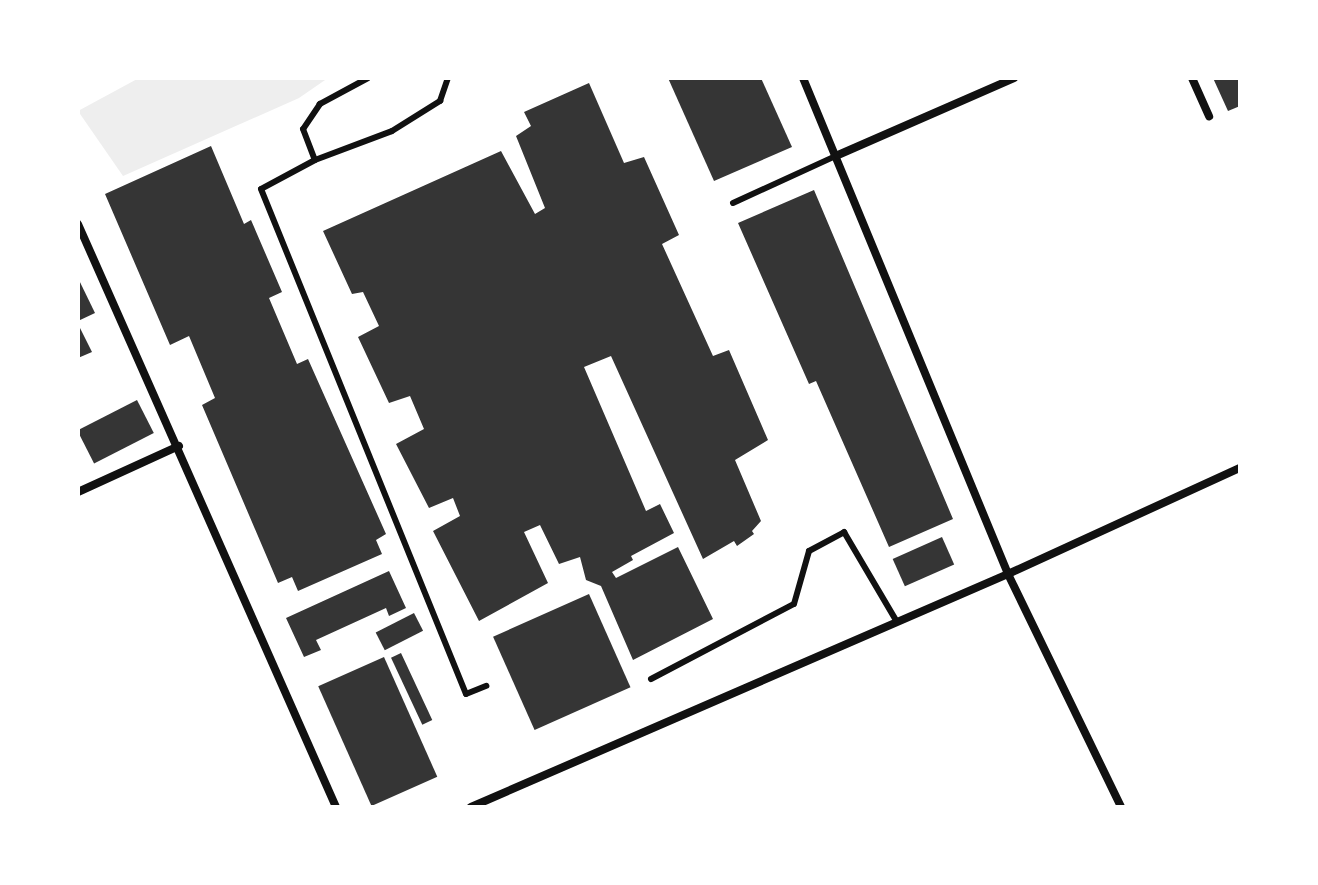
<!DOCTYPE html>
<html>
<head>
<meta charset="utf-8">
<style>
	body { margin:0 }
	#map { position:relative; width:1318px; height:885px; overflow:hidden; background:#fff; font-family:Barlow,sans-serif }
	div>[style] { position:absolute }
	.green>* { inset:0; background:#eee }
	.building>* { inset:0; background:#353535; transform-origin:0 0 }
	.service>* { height:6px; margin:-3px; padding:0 3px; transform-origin:3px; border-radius:3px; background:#111 }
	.minor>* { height:8px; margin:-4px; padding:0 4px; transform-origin:4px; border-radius:4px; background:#111 }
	span { translate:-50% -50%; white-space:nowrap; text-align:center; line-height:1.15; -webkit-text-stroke:6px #fff; paint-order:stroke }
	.frame { position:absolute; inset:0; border:80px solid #fff; pointer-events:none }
</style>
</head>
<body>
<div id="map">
	<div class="green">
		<div style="clip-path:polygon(139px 78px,328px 78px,299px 98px,123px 176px,78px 111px)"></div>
	</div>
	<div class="building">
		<div style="clip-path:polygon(668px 78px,761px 78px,792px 147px,714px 181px)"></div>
		<div style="clip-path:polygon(1213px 78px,1240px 78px,1240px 106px,1228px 111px)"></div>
		<div style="clip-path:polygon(589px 83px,624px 163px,644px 157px,679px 235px,662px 244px,713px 356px,729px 350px,768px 440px,735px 460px,761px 521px,752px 531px,754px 534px,737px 546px,734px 541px,703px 559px,611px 356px,584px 367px,646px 511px,660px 504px,674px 533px,631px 556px,633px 560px,612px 572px,616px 578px,678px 547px,713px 619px,633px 660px,601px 586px,586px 580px,580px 557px,559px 564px,540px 525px,524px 532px,548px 583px,479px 621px,433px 531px,460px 516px,453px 498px,429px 508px,396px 444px,424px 429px,410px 396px,389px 403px,358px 337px,379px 326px,363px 292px,352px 294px,323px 231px,501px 151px,535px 214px,545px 208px,516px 136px,531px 126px,524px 112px)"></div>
		<div style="clip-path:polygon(211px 146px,244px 224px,251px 220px,282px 292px,269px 298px,297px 364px,308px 359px,386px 534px,376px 540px,382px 554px,298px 591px,292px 577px,278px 583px,202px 405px,215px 398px,189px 336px,170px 345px,105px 194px)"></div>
		<div style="clip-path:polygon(814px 190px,953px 519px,889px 547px,816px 381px,809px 384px,738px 223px)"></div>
		<div style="clip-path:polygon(78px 278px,95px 313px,78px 321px)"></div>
		<div style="clip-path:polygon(78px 324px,92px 352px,78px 358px)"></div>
		<div style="left:137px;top:400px;width:37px;height:67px;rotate:63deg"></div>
		<div style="left:942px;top:537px;width:30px;height:54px;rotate:66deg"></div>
		<div style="clip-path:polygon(389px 571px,406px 608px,389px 616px,386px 608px,316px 640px,321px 650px,304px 657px,286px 618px)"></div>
		<div style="left:589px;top:594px;width:102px;height:105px;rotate:66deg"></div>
		<div style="left:414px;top:613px;width:20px;height:43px;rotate:63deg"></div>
		<div style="left:401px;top:653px;width:74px;height:11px;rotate:65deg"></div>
		<div style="left:384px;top:657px;width:131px;height:72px;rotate:66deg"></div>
	</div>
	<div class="service">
		<div style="left:368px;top:78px;width:55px;rotate:151.6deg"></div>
		<div style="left:320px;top:104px;width:30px;rotate:124deg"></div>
		<div style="left:303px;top:129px;width:33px;rotate:69deg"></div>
		<div style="left:315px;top:160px;width:82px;rotate:-20.6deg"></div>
		<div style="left:392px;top:131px;width:57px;rotate:-32deg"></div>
		<div style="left:440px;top:101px;width:24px;rotate:-71deg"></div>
		<div style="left:315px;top:160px;width:61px;rotate:151.8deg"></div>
		<div style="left:261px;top:189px;width:545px;rotate:67.91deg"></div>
		<div style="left:466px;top:694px;width:22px;rotate:-22deg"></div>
		<div style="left:733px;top:203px;width:115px;rotate:-24.6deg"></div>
		<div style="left:651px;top:679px;width:161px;rotate:-27.7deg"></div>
		<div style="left:794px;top:604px;width:55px;rotate:-74.2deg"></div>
		<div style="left:809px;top:551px;width:40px;rotate:-28deg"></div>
		<div style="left:844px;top:532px;width:104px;rotate:59.5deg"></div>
	</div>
	<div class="minor">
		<div style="left:803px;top:78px;width:537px;rotate:67.54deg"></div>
		<div style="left:1008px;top:574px;width:259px;rotate:64.1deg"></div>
		<div style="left:1192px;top:78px;width:42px;rotate:65.9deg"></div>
		<div style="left:838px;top:155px;width:192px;rotate:-23.6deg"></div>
		<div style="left:78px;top:224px;width:638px;rotate:66.13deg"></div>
		<div style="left:78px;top:492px;width:111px;rotate:-24.5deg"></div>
		<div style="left:471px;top:807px;width:585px;rotate:-23.46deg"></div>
		<div style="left:1008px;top:574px;width:255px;rotate:-24.6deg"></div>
	</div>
	<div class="frame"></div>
</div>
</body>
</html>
